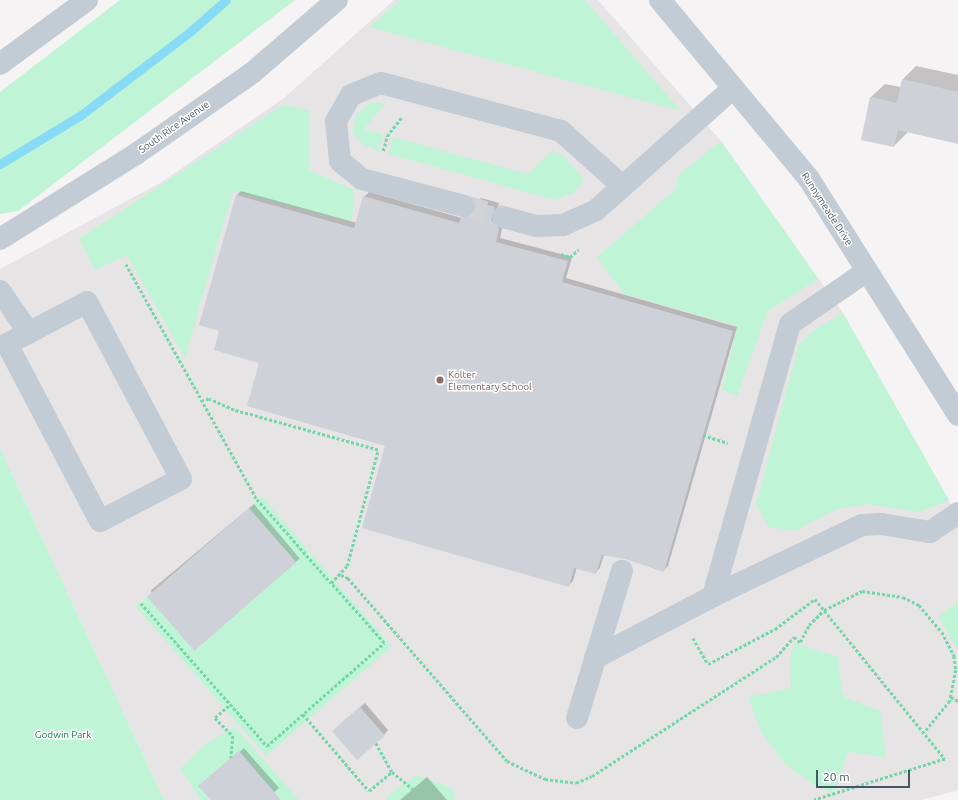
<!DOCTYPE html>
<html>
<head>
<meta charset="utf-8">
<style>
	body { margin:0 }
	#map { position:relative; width:958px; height:800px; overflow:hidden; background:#f5f3f3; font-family:Ubuntu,sans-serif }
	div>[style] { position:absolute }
	.education>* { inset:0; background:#e6e4e5 }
	.green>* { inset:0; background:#bff5d6; transform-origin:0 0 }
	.shadow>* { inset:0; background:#0003; transform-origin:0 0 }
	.stream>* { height:9px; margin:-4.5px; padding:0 4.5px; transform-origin:4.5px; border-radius:4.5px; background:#88dbf6 }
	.building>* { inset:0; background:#ced1d8; transform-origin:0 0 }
	.minor-tunnel>* { height:22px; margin-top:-11px; transform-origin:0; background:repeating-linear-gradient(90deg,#d2d3d6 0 22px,transparent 0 33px) }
	.path>* { height:2.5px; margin-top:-1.25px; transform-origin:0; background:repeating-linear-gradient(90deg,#73d7a9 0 3px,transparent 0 5px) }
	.minor>* { height:22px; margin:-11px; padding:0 11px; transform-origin:11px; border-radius:11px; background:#c3ccd5 }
	.dots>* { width:11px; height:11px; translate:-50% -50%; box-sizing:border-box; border:2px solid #fff; border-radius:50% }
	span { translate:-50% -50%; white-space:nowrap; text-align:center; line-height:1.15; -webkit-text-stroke:3px #fff; paint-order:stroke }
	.street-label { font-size:10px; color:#485563 }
	.education-label { font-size:10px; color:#785e54 }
	.left { translate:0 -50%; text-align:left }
	.park-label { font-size:10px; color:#0e824c }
	.scale { position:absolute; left:816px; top:770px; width:94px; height:18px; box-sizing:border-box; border:2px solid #485563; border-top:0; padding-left:5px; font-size:12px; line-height:14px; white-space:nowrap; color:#485563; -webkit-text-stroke:3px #fff; paint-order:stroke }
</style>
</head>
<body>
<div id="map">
	<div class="education">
		<div style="clip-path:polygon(394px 0,598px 0,721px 141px,843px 313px,958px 518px,958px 790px,922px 800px,164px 800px,0 448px,0 269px,160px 183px,284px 98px)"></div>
	</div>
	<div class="green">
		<div style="clip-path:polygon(120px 0,295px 0,18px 211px,0 214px,0 92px)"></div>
		<div style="clip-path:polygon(401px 0,585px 0,681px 111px,369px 27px)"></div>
		<div style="clip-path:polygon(375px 102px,385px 104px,364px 129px,383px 135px,378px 151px,362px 144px,353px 133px,356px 116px,366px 105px)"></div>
		<div style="clip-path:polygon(284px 104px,309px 111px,309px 170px,354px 190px,352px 222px,233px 191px,185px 358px,127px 255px,95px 270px,79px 239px)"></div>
		<div style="clip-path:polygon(393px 137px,528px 174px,552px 151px,563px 155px,584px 179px,574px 193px,555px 200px,389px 154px)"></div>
		<div style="clip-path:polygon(721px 141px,818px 279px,768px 311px,737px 396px,722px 390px,737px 326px,624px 294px,597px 257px,676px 189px,677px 176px)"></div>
		<div style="clip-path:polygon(843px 313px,949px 500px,919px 512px,866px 504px,837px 509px,795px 531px,769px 527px,756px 504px,799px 344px,813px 331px)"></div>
		<div style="clip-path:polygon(0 448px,164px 800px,0 800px)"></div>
		<div style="left:262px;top:497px;width:198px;height:167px;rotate:49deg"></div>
		<div style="clip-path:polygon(958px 602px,958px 648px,957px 648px,938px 617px)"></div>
		<div style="clip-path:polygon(795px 643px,838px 657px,842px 692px,846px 698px,880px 711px,886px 757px,848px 752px,834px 793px,817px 787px,784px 763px,761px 731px,748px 697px,791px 688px,790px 660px)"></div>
		<div style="clip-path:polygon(235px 727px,299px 800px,201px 800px,180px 769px,204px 745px)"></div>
		<div style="clip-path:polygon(417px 775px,452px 788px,455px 800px,386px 800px,388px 795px)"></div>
	</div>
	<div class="shadow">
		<div style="clip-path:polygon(916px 66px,958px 75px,958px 143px,908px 132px,894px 146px,862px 139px,871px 97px,885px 84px,901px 87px,903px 79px)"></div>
		<div style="clip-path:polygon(241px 191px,357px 223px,364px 197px,369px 192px,462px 218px,475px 211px,477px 203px,481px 198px,499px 203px,495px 215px,503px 224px,500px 238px,572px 257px,566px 278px,737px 327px,668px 566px,663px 571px,626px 558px,604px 554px,600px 568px,596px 572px,577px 567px,573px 581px,568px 586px,387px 445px,260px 362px,220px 330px,237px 195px)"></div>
		<div style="left:254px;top:504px;width:71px;height:135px;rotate:50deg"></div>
		<div style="clip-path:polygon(365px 703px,388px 730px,384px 735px,338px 726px)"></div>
		<div style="clip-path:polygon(244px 748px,279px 788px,265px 800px,212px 800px,204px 782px)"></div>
		<div style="clip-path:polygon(427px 777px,447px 800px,400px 800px)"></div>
	</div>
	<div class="stream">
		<div style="left:0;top:164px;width:95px;rotate:-31.2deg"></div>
		<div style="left:81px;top:115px;width:140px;rotate:-37.4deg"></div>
		<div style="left:192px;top:30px;width:45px;rotate:-41.4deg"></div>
	</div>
	<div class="building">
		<div style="clip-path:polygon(902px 79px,958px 92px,958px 144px,898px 130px,894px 147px,861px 140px,870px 97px,897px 103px)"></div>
		<div style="clip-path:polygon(236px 195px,354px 228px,363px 196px,459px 223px,461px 218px,473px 214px,476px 202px,495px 207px,491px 220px,499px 229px,496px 242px,568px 261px,562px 282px,733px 331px,664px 572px,625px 559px,602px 555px,596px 574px,574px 568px,569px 587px,362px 528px,385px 446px,247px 406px,259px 363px,214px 350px,219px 331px,199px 325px)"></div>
		<div style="left:249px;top:508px;width:72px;height:135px;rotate:49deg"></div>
		<div style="left:360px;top:707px;width:38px;height:37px;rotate:49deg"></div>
		<div style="clip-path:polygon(239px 751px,281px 800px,211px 800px,198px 786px)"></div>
	</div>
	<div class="minor-tunnel">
		<div style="left:464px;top:206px;width:41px;rotate:15.8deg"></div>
	</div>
	<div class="path">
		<div style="left:383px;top:151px;width:16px;rotate:-75deg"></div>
		<div style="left:387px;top:136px;width:24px;rotate:-52deg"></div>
		<div style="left:561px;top:254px;width:9px;rotate:18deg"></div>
		<div style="left:570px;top:257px;width:11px;rotate:-41deg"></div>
		<div style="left:126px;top:264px;width:269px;rotate:60.9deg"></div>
		<div style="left:257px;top:499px;width:112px;rotate:48.6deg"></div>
		<div style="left:331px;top:583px;width:23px;rotate:-47deg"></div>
		<div style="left:347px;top:566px;width:120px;rotate:-75deg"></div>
		<div style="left:378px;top:450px;width:149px;rotate:-164.5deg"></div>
		<div style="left:234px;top:410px;width:27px;rotate:-156deg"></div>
		<div style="left:209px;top:399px;width:6px;rotate:162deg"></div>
		<div style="left:703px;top:435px;width:26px;rotate:18deg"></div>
		<div style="left:341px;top:575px;width:8px;rotate:23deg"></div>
		<div style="left:348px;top:578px;width:242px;rotate:49deg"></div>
		<div style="left:507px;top:761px;width:42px;rotate:25.3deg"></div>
		<div style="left:545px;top:779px;width:31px;rotate:7deg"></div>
		<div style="left:576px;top:783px;width:17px;rotate:-24deg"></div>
		<div style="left:592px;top:776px;width:219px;rotate:-32.9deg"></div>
		<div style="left:776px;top:657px;width:27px;rotate:-48deg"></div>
		<div style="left:794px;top:637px;width:8px;rotate:40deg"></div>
		<div style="left:800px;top:642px;width:19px;rotate:-62deg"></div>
		<div style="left:809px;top:625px;width:21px;rotate:-45deg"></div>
		<div style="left:824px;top:610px;width:42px;rotate:-26.6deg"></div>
		<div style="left:862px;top:591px;width:41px;rotate:8.3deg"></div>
		<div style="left:903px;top:597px;width:18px;rotate:27deg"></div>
		<div style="left:919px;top:605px;width:35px;rotate:50deg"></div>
		<div style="left:942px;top:632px;width:27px;rotate:63deg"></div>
		<div style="left:954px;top:656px;width:14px;rotate:82deg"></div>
		<div style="left:956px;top:670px;width:32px;rotate:101deg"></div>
		<div style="left:950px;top:701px;width:41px;rotate:129.1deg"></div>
		<div style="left:141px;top:603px;width:191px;rotate:48.6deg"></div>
		<div style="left:267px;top:746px;width:156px;rotate:-41.4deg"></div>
		<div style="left:384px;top:643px;width:80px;rotate:-131.5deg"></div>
		<div style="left:693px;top:638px;width:30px;rotate:60deg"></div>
		<div style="left:708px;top:664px;width:76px;rotate:-27.6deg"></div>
		<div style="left:775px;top:629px;width:50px;rotate:-36.9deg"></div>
		<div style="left:815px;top:599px;width:206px;rotate:50.9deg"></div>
		<div style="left:945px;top:759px;width:137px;rotate:162.6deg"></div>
		<div style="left:951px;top:697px;width:8px;rotate:30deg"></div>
		<div style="left:229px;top:706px;width:18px;rotate:139deg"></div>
		<div style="left:215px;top:718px;width:25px;rotate:45deg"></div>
		<div style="left:233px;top:736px;width:22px;rotate:95deg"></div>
		<div style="left:303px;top:714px;width:101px;rotate:49.4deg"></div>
		<div style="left:369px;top:791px;width:30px;rotate:-40deg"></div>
		<div style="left:376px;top:743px;width:33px;rotate:61deg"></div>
		<div style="left:392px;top:772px;width:27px;rotate:39deg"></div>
	</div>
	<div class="minor">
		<div style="left:660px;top:0;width:233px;rotate:50.2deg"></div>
		<div style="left:809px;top:179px;width:279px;rotate:57.7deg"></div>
		<div style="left:0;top:64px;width:108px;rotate:-36.3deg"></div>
		<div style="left:464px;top:206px;width:106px;rotate:-165.2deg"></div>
		<div style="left:362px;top:179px;width:28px;rotate:-141deg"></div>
		<div style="left:340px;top:161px;width:40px;rotate:-95.7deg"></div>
		<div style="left:336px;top:121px;width:30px;rotate:-60deg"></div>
		<div style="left:351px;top:95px;width:32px;rotate:-22deg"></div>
		<div style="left:381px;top:83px;width:186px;rotate:14.9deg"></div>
		<div style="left:561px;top:131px;width:81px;rotate:42deg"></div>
		<div style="left:503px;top:217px;width:34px;rotate:15deg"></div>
		<div style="left:536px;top:226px;width:27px;rotate:-2deg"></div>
		<div style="left:563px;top:225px;width:35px;rotate:-24deg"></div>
		<div style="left:595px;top:211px;width:185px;rotate:-41.7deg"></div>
		<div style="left:0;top:239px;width:160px;rotate:-32deg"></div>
		<div style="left:136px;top:154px;width:141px;rotate:-34.9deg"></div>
		<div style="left:252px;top:73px;width:112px;rotate:-40.7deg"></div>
		<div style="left:867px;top:271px;width:93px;rotate:145.5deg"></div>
		<div style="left:790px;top:324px;width:283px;rotate:105.8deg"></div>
		<div style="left:713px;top:596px;width:165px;rotate:-25.5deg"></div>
		<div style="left:862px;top:525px;width:20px;rotate:-3deg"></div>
		<div style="left:882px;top:524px;width:49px;rotate:9.5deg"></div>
		<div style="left:930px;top:532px;width:34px;rotate:-34deg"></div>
		<div style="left:0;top:291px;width:51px;rotate:55.4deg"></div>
		<div style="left:87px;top:302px;width:200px;rotate:62deg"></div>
		<div style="left:181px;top:479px;width:91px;rotate:152.6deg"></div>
		<div style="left:100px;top:521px;width:200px;rotate:-117.7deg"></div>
		<div style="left:7px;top:344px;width:90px;rotate:-27.7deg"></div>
		<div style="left:595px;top:658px;width:133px;rotate:-27.7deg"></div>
		<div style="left:577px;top:718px;width:154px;rotate:-73deg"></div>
	</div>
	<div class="dots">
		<div style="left:440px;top:380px;background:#8d6e63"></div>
	</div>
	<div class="street-label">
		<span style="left:174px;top:127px;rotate:-35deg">South Rice Avenue</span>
		<span style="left:827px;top:209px;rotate:57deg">Runnymeade Drive</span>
	</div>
	<div class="education-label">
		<span class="left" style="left:448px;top:380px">Kolter<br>Elementary School</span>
	</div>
	<div class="park-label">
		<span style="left:63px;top:735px">Godwin Park</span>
	</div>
	<div class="scale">20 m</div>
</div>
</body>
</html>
